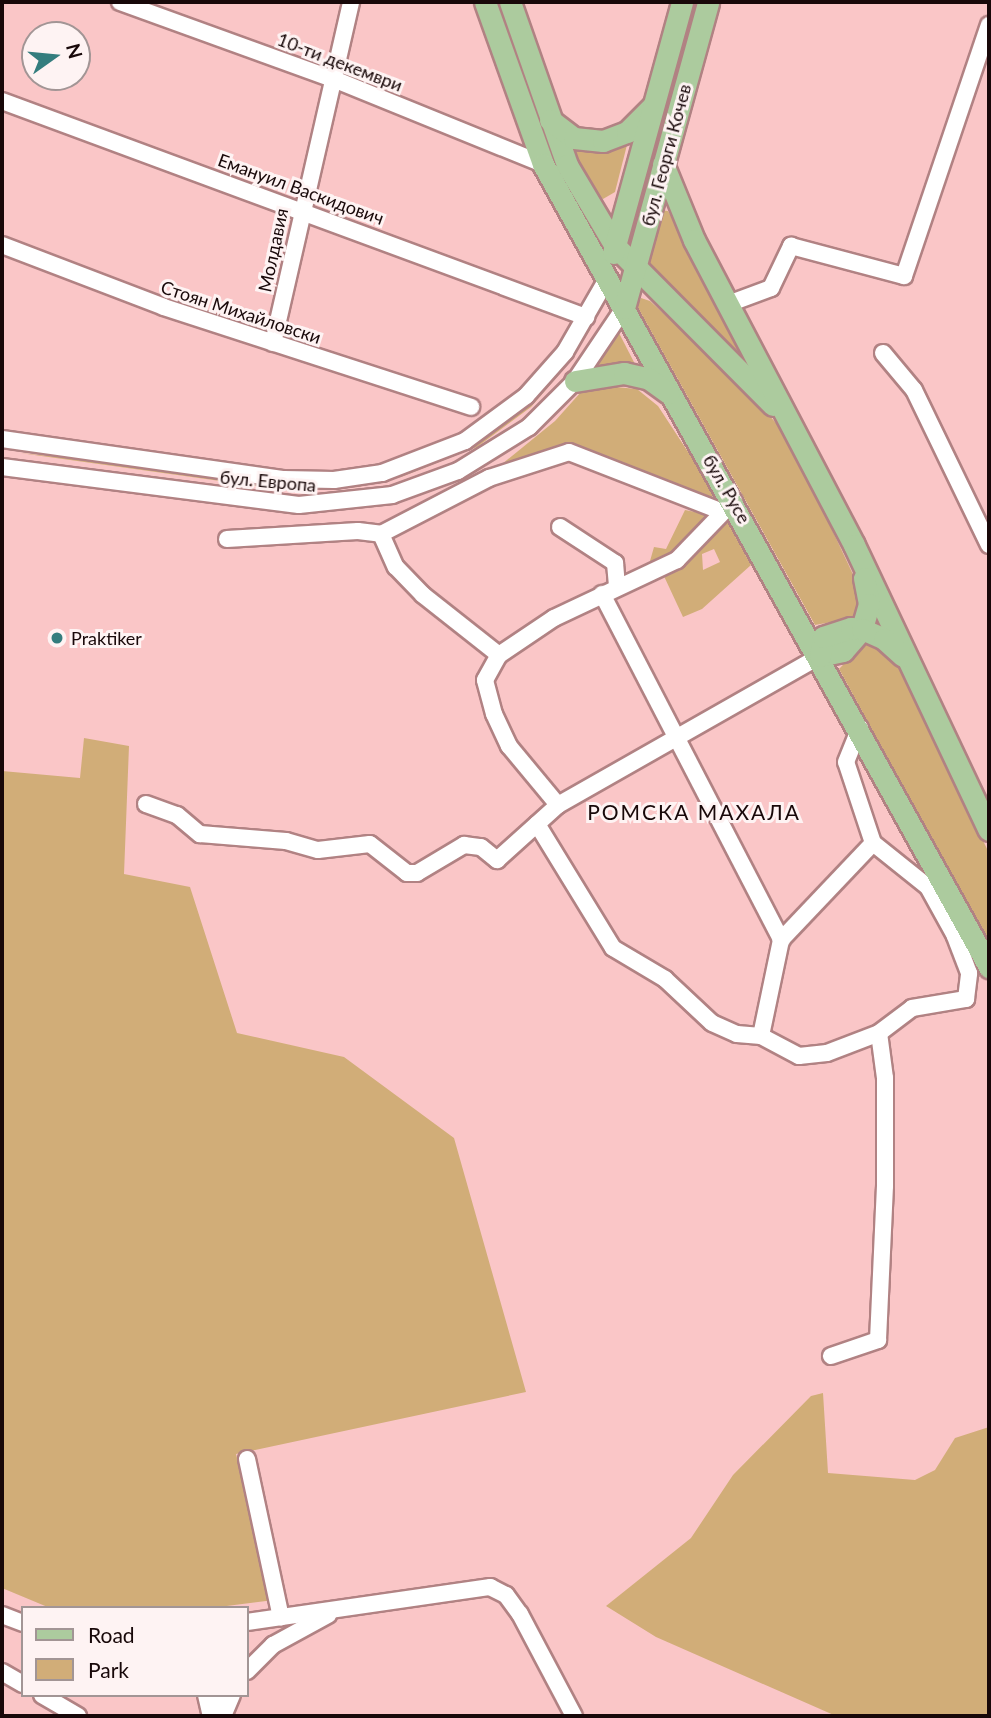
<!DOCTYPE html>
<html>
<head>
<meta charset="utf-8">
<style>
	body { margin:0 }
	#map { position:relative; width:991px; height:1718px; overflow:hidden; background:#fac6c7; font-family:Lato,sans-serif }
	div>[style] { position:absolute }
	.green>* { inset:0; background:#d1ad78 }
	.roads { filter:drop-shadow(2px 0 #b18283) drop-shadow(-2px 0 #b18283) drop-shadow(0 2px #b18283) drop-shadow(0 -2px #b18283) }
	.minor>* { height:16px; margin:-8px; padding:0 8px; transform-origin:8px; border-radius:8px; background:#fff }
	.major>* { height:21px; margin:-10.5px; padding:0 10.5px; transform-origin:10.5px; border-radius:10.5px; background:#accb9e }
	.dots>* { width:19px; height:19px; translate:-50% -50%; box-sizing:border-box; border:4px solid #fef3f3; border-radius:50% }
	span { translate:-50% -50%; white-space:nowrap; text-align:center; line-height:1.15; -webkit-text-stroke:6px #fef3f3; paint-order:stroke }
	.street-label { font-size:18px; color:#180809 }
	.poi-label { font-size:18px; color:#180809 }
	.left { translate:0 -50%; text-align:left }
	.quarter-label { font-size:21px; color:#180809; letter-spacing:2px }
	.frame { position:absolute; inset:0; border:4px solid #180809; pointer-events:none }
	.legend { position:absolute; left:21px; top:1606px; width:228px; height:91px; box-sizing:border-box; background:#fef3f3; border:2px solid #a29595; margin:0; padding:9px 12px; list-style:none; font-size:21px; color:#180809 }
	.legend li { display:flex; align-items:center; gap:14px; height:35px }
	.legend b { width:35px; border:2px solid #a29595 }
	.north { position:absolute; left:21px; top:21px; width:70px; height:70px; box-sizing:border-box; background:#fef3f3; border:2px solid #a29595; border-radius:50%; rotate:75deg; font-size:19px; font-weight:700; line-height:28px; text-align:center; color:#180809 }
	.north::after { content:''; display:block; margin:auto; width:24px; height:32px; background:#347d7e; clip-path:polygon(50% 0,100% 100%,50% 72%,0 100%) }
</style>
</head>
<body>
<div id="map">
	<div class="green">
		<div style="clip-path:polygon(628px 141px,615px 192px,603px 199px,594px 194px,570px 146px)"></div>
		<div style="clip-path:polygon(660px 210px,668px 211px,687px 242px,743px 359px,736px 357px,651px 268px,647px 253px)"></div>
		<div style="clip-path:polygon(641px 298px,650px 301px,748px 391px,789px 438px,858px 585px,859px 617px,815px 625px,637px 306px)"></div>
		<div style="clip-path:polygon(595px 313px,590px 330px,569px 363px,531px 407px,477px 447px,401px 477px,358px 487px,291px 491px,20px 453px,313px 483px,472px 442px,539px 393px,562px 366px)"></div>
		<div style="clip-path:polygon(619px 333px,637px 368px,594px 368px,617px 334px)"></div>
		<div style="clip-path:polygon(605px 386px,637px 389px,658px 406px,709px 484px,713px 496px,708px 501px,575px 447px,491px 473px,555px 421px,581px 392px)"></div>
		<div style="clip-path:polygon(evenodd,685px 510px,725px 518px,751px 565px,702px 609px,683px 617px,663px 574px,650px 561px,654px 547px,666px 549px,685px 510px,714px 549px,720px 562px,703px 570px,702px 554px,714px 549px)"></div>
		<div style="clip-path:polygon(865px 642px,874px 642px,896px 661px,989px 853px,989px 944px,839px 669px)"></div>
		<div style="clip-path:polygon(84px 738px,129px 746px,124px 874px,190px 887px,237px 1033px,344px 1057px,454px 1138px,526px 1392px,236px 1454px,274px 1600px,211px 1608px,50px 1608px,2px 1588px,2px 771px,80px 778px)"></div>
		<div style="clip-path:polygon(823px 1393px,828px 1473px,915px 1480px,935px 1470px,955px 1438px,989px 1427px,989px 1716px,836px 1716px,656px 1637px,606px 1606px,691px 1538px,733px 1475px,811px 1396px)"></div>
	</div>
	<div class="roads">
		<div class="minor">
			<div style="left:120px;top:2px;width:230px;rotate:19.9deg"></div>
			<div style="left:336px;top:80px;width:223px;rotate:22.1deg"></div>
			<div style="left:2px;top:101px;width:623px;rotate:20.3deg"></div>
			<div style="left:2px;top:245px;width:173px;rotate:20.9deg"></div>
			<div style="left:164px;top:307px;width:323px;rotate:18deg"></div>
			<div style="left:728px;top:304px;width:46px;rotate:-20.4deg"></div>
			<div style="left:771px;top:288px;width:47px;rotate:-64.5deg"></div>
			<div style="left:791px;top:246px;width:117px;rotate:14.9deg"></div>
			<div style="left:904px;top:276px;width:265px;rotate:-71.3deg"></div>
			<div style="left:273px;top:343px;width:350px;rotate:-77.1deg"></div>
			<div style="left:883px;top:353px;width:48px;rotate:50deg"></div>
			<div style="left:914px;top:390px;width:172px;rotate:64.2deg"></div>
			<div style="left:2px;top:439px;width:285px;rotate:8.1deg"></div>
			<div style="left:284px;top:479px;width:50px;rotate:1.1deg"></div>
			<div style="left:334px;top:480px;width:49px;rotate:-8.3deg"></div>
			<div style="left:382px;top:473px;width:89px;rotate:-21.1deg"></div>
			<div style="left:465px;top:441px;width:76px;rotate:-36.4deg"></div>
			<div style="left:526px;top:396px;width:59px;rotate:-48.4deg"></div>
			<div style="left:565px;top:352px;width:84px;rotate:-60.1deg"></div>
			<div style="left:2px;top:467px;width:299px;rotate:7.3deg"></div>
			<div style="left:299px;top:505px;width:94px;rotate:-6.1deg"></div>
			<div style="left:392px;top:495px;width:70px;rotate:-20deg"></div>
			<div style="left:458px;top:471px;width:84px;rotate:-31.8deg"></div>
			<div style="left:529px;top:427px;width:65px;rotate:-45deg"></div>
			<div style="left:575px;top:381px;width:88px;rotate:-56.1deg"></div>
			<div style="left:560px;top:527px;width:66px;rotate:33.2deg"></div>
			<div style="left:615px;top:563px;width:22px;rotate:85deg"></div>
			<div style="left:381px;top:534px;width:122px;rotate:-27.4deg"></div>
			<div style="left:489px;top:478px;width:84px;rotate:-18deg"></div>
			<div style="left:569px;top:452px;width:162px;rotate:21.3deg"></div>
			<div style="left:227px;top:539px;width:131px;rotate:-3.5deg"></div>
			<div style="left:358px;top:531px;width:23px;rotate:7deg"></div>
			<div style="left:381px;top:534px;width:36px;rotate:66deg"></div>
			<div style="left:396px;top:567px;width:39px;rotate:46deg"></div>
			<div style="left:423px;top:595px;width:97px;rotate:38.3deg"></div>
			<div style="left:602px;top:594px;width:390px;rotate:62.6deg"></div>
			<div style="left:146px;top:804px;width:33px;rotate:20deg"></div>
			<div style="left:177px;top:815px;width:30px;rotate:40deg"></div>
			<div style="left:200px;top:834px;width:86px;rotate:4.7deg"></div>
			<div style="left:286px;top:841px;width:33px;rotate:16deg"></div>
			<div style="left:318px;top:850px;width:52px;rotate:-6.6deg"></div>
			<div style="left:370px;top:844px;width:47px;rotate:38.1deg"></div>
			<div style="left:407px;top:873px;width:10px"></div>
			<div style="left:417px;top:873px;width:55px;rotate:-30.8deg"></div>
			<div style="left:464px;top:845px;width:17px;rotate:7deg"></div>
			<div style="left:481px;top:847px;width:21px;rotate:39deg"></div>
			<div style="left:497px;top:860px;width:82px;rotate:-42deg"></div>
			<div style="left:558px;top:805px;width:301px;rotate:-29.6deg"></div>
			<div style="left:558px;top:805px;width:77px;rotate:-129.7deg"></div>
			<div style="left:509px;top:746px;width:35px;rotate:-115deg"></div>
			<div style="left:494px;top:714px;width:35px;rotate:-105deg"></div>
			<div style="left:485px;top:680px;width:29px;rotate:-61deg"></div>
			<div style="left:499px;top:655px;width:66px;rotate:-33.9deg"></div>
			<div style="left:554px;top:618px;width:136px;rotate:-25.2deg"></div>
			<div style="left:677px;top:560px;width:82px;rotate:-46deg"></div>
			<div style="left:537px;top:824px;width:145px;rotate:58.5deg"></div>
			<div style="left:613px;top:948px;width:61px;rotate:30.8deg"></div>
			<div style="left:665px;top:979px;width:64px;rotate:43.1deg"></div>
			<div style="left:712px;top:1023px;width:27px;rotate:24deg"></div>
			<div style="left:737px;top:1034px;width:24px;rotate:5deg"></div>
			<div style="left:873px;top:843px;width:134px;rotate:133.5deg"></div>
			<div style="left:781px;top:940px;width:98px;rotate:101.8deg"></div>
			<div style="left:761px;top:1036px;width:43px;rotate:27.8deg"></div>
			<div style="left:799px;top:1056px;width:28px;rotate:-6deg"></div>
			<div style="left:827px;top:1053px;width:56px;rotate:-21deg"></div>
			<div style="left:831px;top:1356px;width:50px;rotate:-18.8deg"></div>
			<div style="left:878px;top:1340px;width:154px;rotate:-87.4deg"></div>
			<div style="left:885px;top:1186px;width:108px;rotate:-90deg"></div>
			<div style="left:885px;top:1078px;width:45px;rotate:-97.6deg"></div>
			<div style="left:879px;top:1033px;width:41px;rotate:-37.1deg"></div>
			<div style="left:912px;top:1008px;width:55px;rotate:-9.5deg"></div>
			<div style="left:966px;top:999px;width:26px;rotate:-83deg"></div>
			<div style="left:969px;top:973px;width:40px;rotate:-111deg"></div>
			<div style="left:955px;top:936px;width:56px;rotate:-118.9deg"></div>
			<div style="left:928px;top:887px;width:70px;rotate:-141.3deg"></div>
			<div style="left:873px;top:843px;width:85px;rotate:-108.4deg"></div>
			<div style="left:846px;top:762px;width:37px;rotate:-68deg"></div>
			<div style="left:247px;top:1459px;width:162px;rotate:77.9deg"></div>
			<div style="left:2px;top:1615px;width:22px;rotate:21deg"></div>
			<div style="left:247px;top:1622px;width:246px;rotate:-8.2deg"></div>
			<div style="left:490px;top:1587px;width:18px;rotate:27deg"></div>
			<div style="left:506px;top:1595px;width:24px;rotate:54deg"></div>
			<div style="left:520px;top:1614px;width:115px;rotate:62.1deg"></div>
			<div style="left:247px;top:1671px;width:37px;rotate:-45deg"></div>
			<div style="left:273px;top:1645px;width:63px;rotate:-28.6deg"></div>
			<div style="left:2px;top:1672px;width:24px;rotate:30deg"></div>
			<div style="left:42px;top:1695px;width:42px;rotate:30.3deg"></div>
			<div style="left:206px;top:1695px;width:22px;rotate:77deg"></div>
			<div style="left:217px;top:1716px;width:21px;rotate:-85deg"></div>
			<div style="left:223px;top:1716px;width:23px;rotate:-67deg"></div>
		</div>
		<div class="major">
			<div style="left:485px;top:2px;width:172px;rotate:70.3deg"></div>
			<div style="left:543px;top:164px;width:919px;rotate:60.95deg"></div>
			<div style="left:510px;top:2px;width:173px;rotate:70.7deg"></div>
			<div style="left:567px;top:165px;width:94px;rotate:59.3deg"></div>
			<div style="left:615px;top:246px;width:224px;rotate:45.2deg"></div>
			<div style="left:550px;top:120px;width:30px;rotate:37deg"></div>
			<div style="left:574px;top:138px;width:29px;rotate:6deg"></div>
			<div style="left:603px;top:141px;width:26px;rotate:-21deg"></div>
			<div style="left:627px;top:132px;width:35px;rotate:-45deg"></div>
			<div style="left:663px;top:164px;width:82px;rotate:67.8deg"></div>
			<div style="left:694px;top:240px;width:344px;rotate:62.3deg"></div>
			<div style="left:854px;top:545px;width:315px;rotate:64.7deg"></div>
			<div style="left:613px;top:253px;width:260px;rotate:-74.6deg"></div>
			<div style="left:624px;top:308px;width:317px;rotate:-74.6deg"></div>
			<div style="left:575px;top:381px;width:50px;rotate:-9.3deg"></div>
			<div style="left:624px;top:373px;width:26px;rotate:13deg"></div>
			<div style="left:649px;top:379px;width:24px;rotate:36deg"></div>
			<div style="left:864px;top:578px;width:26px;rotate:79deg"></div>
			<div style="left:869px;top:604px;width:26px;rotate:106deg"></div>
			<div style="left:862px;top:629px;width:29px;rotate:131deg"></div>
			<div style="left:843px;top:651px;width:24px;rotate:168deg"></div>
			<div style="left:820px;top:656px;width:19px;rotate:-81deg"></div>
			<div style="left:823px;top:637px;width:29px;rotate:-18deg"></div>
			<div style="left:851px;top:628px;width:11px;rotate:5deg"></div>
			<div style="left:862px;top:629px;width:24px;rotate:24deg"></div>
			<div style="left:884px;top:639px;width:25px;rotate:42deg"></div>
		</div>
	</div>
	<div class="dots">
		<div style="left:57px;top:638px;background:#347d7e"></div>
	</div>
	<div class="street-label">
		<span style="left:340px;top:62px;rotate:21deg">10-ти декември</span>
		<span style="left:666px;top:155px;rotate:-75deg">бул. Георги Кочев</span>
		<span style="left:301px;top:189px;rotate:20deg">Емануил Васкидович</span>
		<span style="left:273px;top:250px;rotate:-78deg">Молдавия</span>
		<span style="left:241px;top:312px;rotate:18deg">Стоян Михайловски</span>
		<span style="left:268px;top:481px;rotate:5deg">бул. Европа</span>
		<span style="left:727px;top:489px;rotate:60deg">бул. Русе</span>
	</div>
	<div class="poi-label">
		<span class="left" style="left:71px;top:638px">Praktiker</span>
	</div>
	<div class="quarter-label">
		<span style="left:694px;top:812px">РОМСКА МАХАЛА</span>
	</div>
	<div class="frame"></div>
	<ul class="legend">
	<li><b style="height:9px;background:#accb9e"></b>Road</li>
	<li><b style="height:19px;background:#d1ad78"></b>Park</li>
	</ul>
	<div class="north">N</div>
</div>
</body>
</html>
